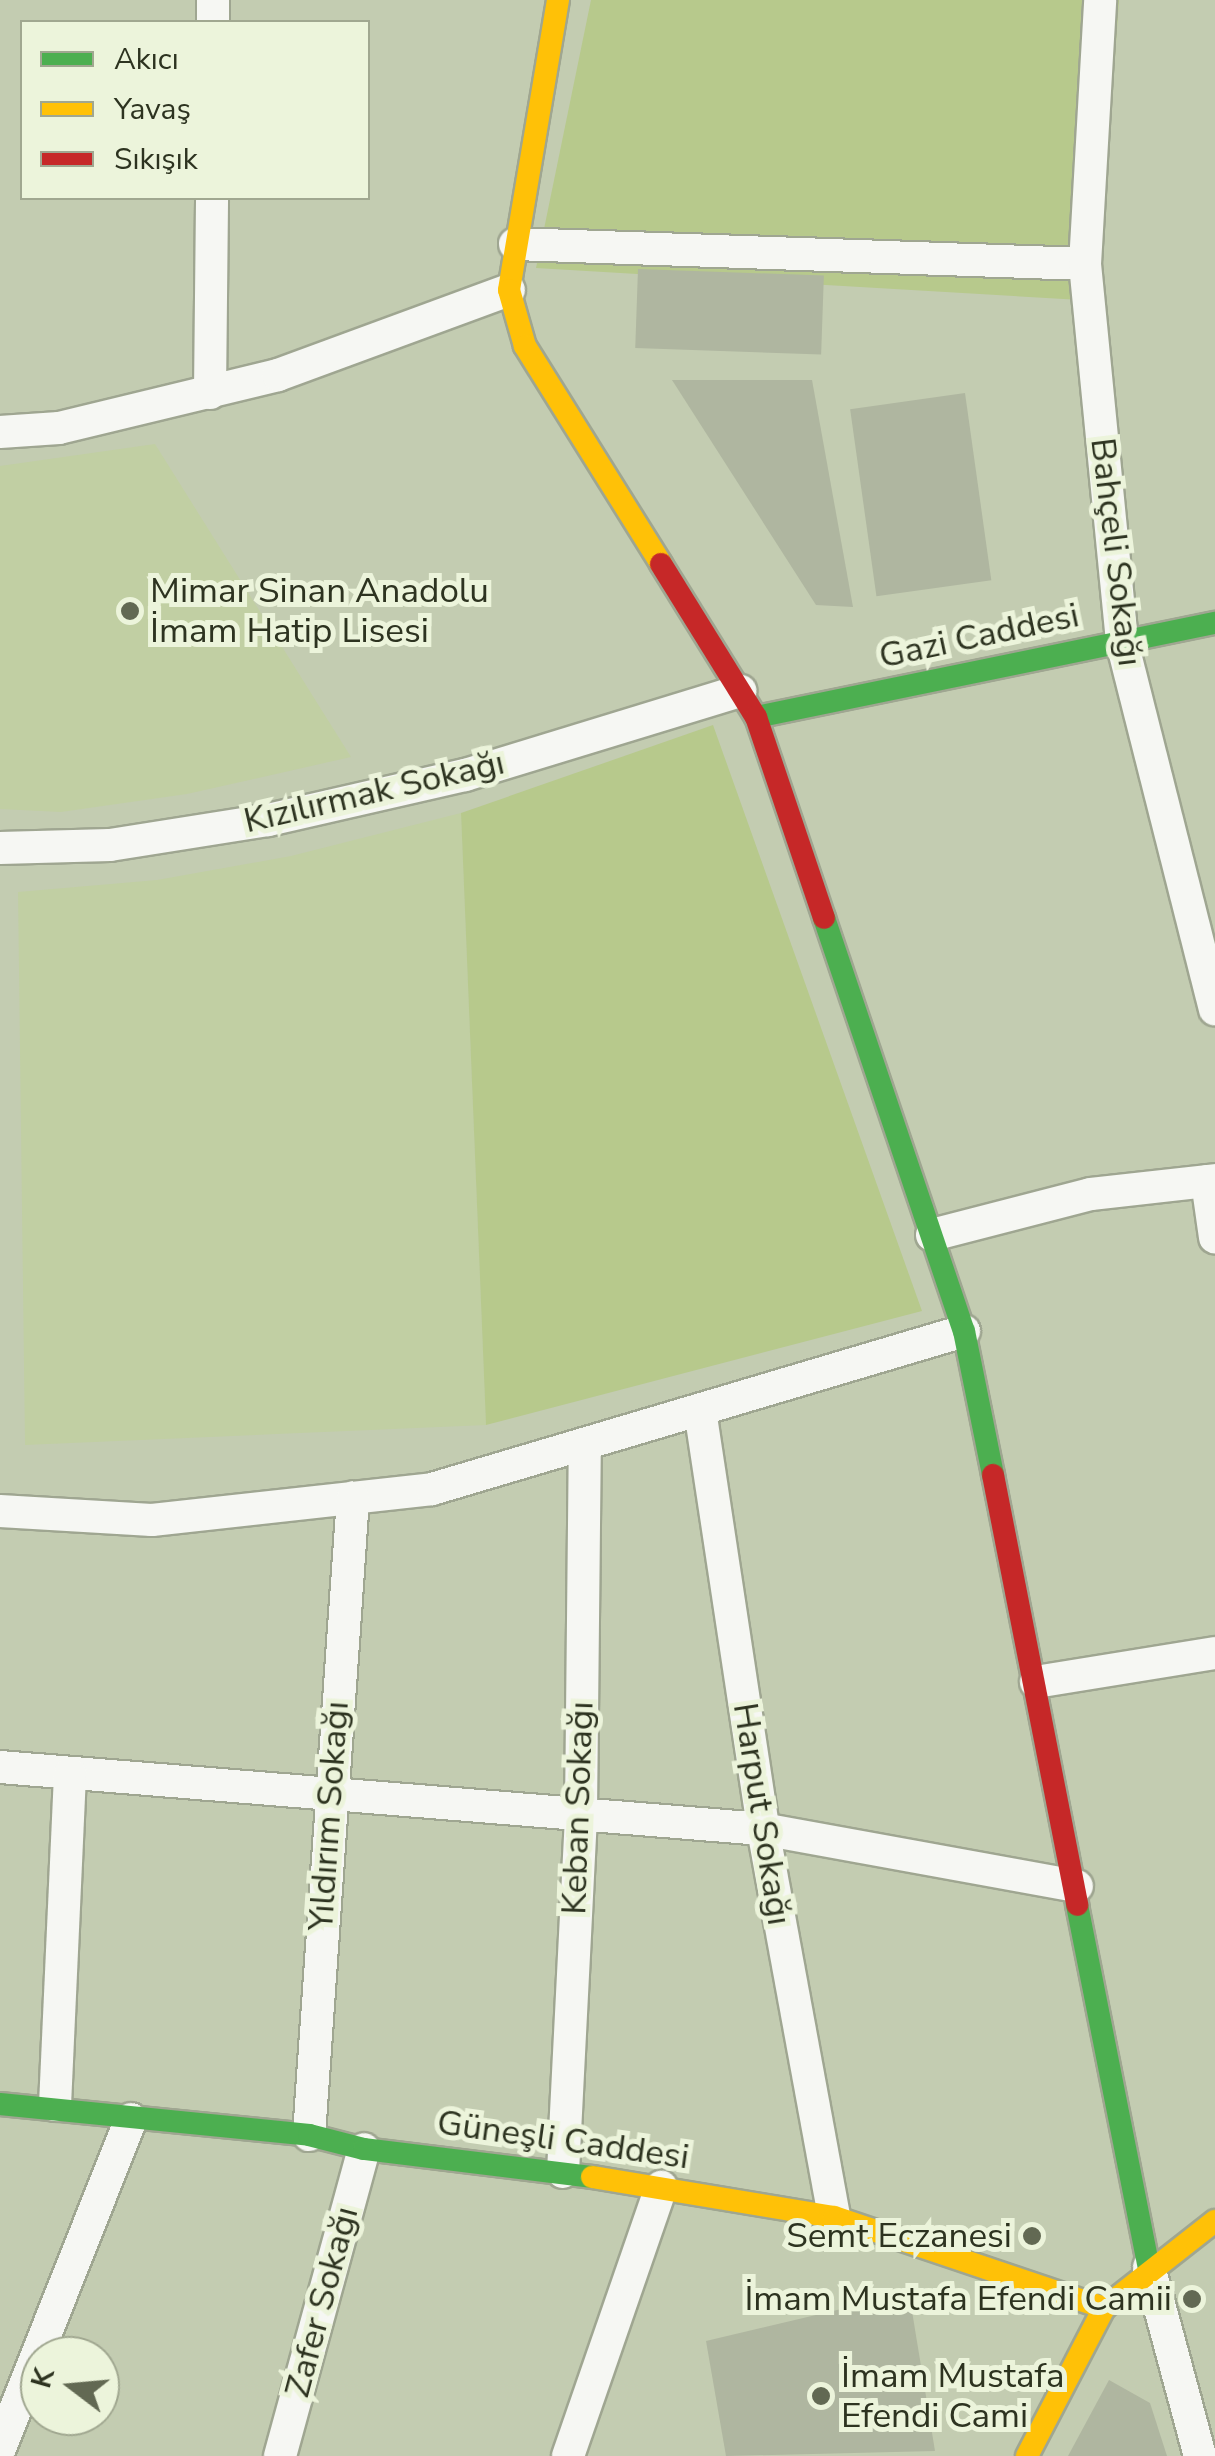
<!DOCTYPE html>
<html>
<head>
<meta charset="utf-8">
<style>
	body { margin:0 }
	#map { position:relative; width:1215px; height:2456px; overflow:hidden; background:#c3ccb1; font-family:"Nunito Sans",sans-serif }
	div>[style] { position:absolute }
	.built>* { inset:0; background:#c1cfa3 }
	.green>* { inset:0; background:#b7c98c }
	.building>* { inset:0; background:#afb6a0; transform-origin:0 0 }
	.roads { filter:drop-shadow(2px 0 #9fa691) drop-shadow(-2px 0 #9fa691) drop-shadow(0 2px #9fa691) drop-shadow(0 -2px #9fa691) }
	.street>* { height:32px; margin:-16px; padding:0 16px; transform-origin:16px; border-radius:16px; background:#f6f7f3 }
	.fast>* { height:22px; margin:-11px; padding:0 11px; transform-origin:11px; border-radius:11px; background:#4caf50 }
	.slow>* { height:22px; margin:-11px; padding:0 11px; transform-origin:11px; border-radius:11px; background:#ffc107 }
	.jam>* { height:22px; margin:-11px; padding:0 11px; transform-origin:11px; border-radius:11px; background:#c62828 }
	.dots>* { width:28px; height:28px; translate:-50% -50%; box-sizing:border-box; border:5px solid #ecf4db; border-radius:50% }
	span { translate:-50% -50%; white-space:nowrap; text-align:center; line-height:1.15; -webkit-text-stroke:10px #ecf4db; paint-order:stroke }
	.street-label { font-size:35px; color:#2d3320 }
	.poi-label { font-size:35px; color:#2d3320 }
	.left { translate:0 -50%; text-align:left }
	.right { translate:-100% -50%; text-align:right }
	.legend { position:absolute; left:20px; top:20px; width:350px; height:180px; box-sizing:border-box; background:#ecf4db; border:2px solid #a0a790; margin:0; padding:12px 18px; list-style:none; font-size:30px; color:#2d3320 }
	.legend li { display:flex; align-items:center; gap:20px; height:50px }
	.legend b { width:50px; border:2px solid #a0a790 }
	.north { position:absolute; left:20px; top:2336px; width:100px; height:100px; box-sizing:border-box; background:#ecf4db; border:2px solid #a0a790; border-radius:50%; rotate:286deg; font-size:28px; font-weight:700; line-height:40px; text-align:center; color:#2d3320 }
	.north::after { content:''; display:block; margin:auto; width:35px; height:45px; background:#626953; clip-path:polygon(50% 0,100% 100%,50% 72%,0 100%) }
</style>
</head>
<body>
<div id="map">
	<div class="built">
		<div style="clip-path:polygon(155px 444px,351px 757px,187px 794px,61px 812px,0 809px,0 466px)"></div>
		<div style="clip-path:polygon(461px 813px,486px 1425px,25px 1445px,18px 892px,157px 880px,291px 856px)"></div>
	</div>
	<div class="green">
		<div style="clip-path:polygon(591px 0,1119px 0,1098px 301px,536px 268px)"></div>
		<div style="clip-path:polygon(713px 725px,922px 1311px,486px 1425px,461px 813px)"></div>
	</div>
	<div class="building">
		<div style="left:638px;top:269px;width:186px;height:79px;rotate:2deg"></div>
		<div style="clip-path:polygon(672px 380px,812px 380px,853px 607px,816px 605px)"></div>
		<div style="left:965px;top:393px;width:189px;height:116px;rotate:82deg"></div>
		<div style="clip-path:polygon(909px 2293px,935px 2451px,726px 2456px,706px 2341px)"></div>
		<div style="clip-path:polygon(1109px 2380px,1150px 2403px,1167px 2456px,1068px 2456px)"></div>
	</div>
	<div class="roads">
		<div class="street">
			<div style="left:213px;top:22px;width:22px;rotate:-90deg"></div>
			<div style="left:515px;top:244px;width:570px;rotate:2.01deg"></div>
			<div style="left:1085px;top:264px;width:264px;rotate:-86.7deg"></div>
			<div style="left:1085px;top:264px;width:380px;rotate:84.4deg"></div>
			<div style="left:1122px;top:642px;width:379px;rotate:75.8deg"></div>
			<div style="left:210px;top:393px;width:195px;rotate:-89.4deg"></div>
			<div style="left:0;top:432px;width:59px;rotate:-3.9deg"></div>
			<div style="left:59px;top:428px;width:225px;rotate:-13.6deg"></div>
			<div style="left:278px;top:375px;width:246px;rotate:-20.2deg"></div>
			<div style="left:0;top:848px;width:110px;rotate:-1.6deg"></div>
			<div style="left:110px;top:845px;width:160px;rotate:-9deg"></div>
			<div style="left:268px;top:820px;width:202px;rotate:-12.9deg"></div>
			<div style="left:465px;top:775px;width:288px;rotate:-17deg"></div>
			<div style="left:1207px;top:1181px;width:57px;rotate:81.9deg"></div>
			<div style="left:932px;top:1235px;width:164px;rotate:-14.5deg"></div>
			<div style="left:1091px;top:1194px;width:125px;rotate:-6.4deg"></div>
			<div style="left:700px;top:1410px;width:424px;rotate:81.4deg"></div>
			<div style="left:763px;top:1829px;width:394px;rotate:79.6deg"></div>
			<div style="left:0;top:1511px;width:152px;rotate:3.4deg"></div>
			<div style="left:152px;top:1520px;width:282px;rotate:-6.3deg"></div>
			<div style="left:432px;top:1489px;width:555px;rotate:-16.54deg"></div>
			<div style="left:1036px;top:1682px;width:181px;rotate:-9.2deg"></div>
			<div style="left:0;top:1767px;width:766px;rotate:4.65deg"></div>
			<div style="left:763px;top:1829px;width:319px;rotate:10.3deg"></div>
			<div style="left:55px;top:2105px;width:332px;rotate:-87.4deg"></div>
			<div style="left:309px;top:2135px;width:639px;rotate:-86.05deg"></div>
			<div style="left:563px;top:2172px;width:361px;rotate:-87.1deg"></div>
			<div style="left:581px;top:1811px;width:367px;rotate:-89.4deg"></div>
			<div style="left:1149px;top:2267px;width:196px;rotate:74.9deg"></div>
			<div style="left:0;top:2448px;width:354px;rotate:-68.3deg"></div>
			<div style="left:280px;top:2456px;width:318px;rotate:-74.7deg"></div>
			<div style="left:568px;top:2456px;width:285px;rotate:-70.9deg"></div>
		</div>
		<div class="fast">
			<div style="left:756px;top:717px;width:469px;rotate:-11.6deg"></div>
			<div style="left:824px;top:918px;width:436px;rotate:71.3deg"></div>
			<div style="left:964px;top:1331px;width:147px;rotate:78.6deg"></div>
			<div style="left:1077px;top:1905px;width:369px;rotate:78.8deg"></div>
			<div style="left:0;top:2104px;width:311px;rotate:5.7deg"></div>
			<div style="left:309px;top:2135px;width:57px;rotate:14.3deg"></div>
			<div style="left:364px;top:2149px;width:230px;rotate:7deg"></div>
		</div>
		<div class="slow">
			<div style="left:558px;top:0;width:294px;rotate:99.6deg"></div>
			<div style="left:509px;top:290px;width:58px;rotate:74.1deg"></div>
			<div style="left:525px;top:346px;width:257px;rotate:58deg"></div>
			<div style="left:592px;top:2177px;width:245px;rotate:9.4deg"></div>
			<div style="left:834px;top:2217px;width:285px;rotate:18.6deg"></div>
			<div style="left:1027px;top:2456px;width:167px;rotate:-62.5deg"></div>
			<div style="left:1104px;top:2308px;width:141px;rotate:-38.1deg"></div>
		</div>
		<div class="jam">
			<div style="left:661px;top:564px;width:180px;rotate:58.2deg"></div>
			<div style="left:756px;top:717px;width:212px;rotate:71.3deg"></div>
			<div style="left:993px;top:1475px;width:438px;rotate:78.9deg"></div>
		</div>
	</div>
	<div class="dots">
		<div style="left:130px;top:611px;background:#626953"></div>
		<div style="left:1032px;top:2236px;background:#626953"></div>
		<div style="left:1192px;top:2299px;background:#626953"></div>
		<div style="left:821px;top:2396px;background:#626953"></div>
	</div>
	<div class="street-label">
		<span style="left:1116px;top:552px;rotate:83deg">Bahçeli Sokağı</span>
		<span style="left:979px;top:636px;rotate:-12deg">Gazi Caddesi</span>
		<span style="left:374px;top:792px;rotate:-13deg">Kızılırmak Sokağı</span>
		<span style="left:578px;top:1808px;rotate:-88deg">Keban Sokağı</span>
		<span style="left:762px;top:1814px;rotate:81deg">Harput Sokağı</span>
		<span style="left:329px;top:1816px;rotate:-86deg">Yıldırım Sokağı</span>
		<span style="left:563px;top:2140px;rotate:8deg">Güneşli Caddesi</span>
		<span style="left:322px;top:2302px;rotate:-75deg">Zafer Sokağı</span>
	</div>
	<div class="poi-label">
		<span class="left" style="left:150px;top:611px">Mimar Sinan Anadolu<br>İmam Hatip Lisesi</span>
		<span class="right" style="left:1012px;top:2236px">Semt Eczanesi</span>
		<span class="right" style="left:1172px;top:2299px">İmam Mustafa Efendi Camii</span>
		<span class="left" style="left:841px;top:2396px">İmam Mustafa<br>Efendi Cami</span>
	</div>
	<ul class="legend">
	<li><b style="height:12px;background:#4caf50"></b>Akıcı</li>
	<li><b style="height:12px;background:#ffc107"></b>Yavaş</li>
	<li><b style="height:12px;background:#c62828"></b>Sıkışık</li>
	</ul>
	<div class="north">K</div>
</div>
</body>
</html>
